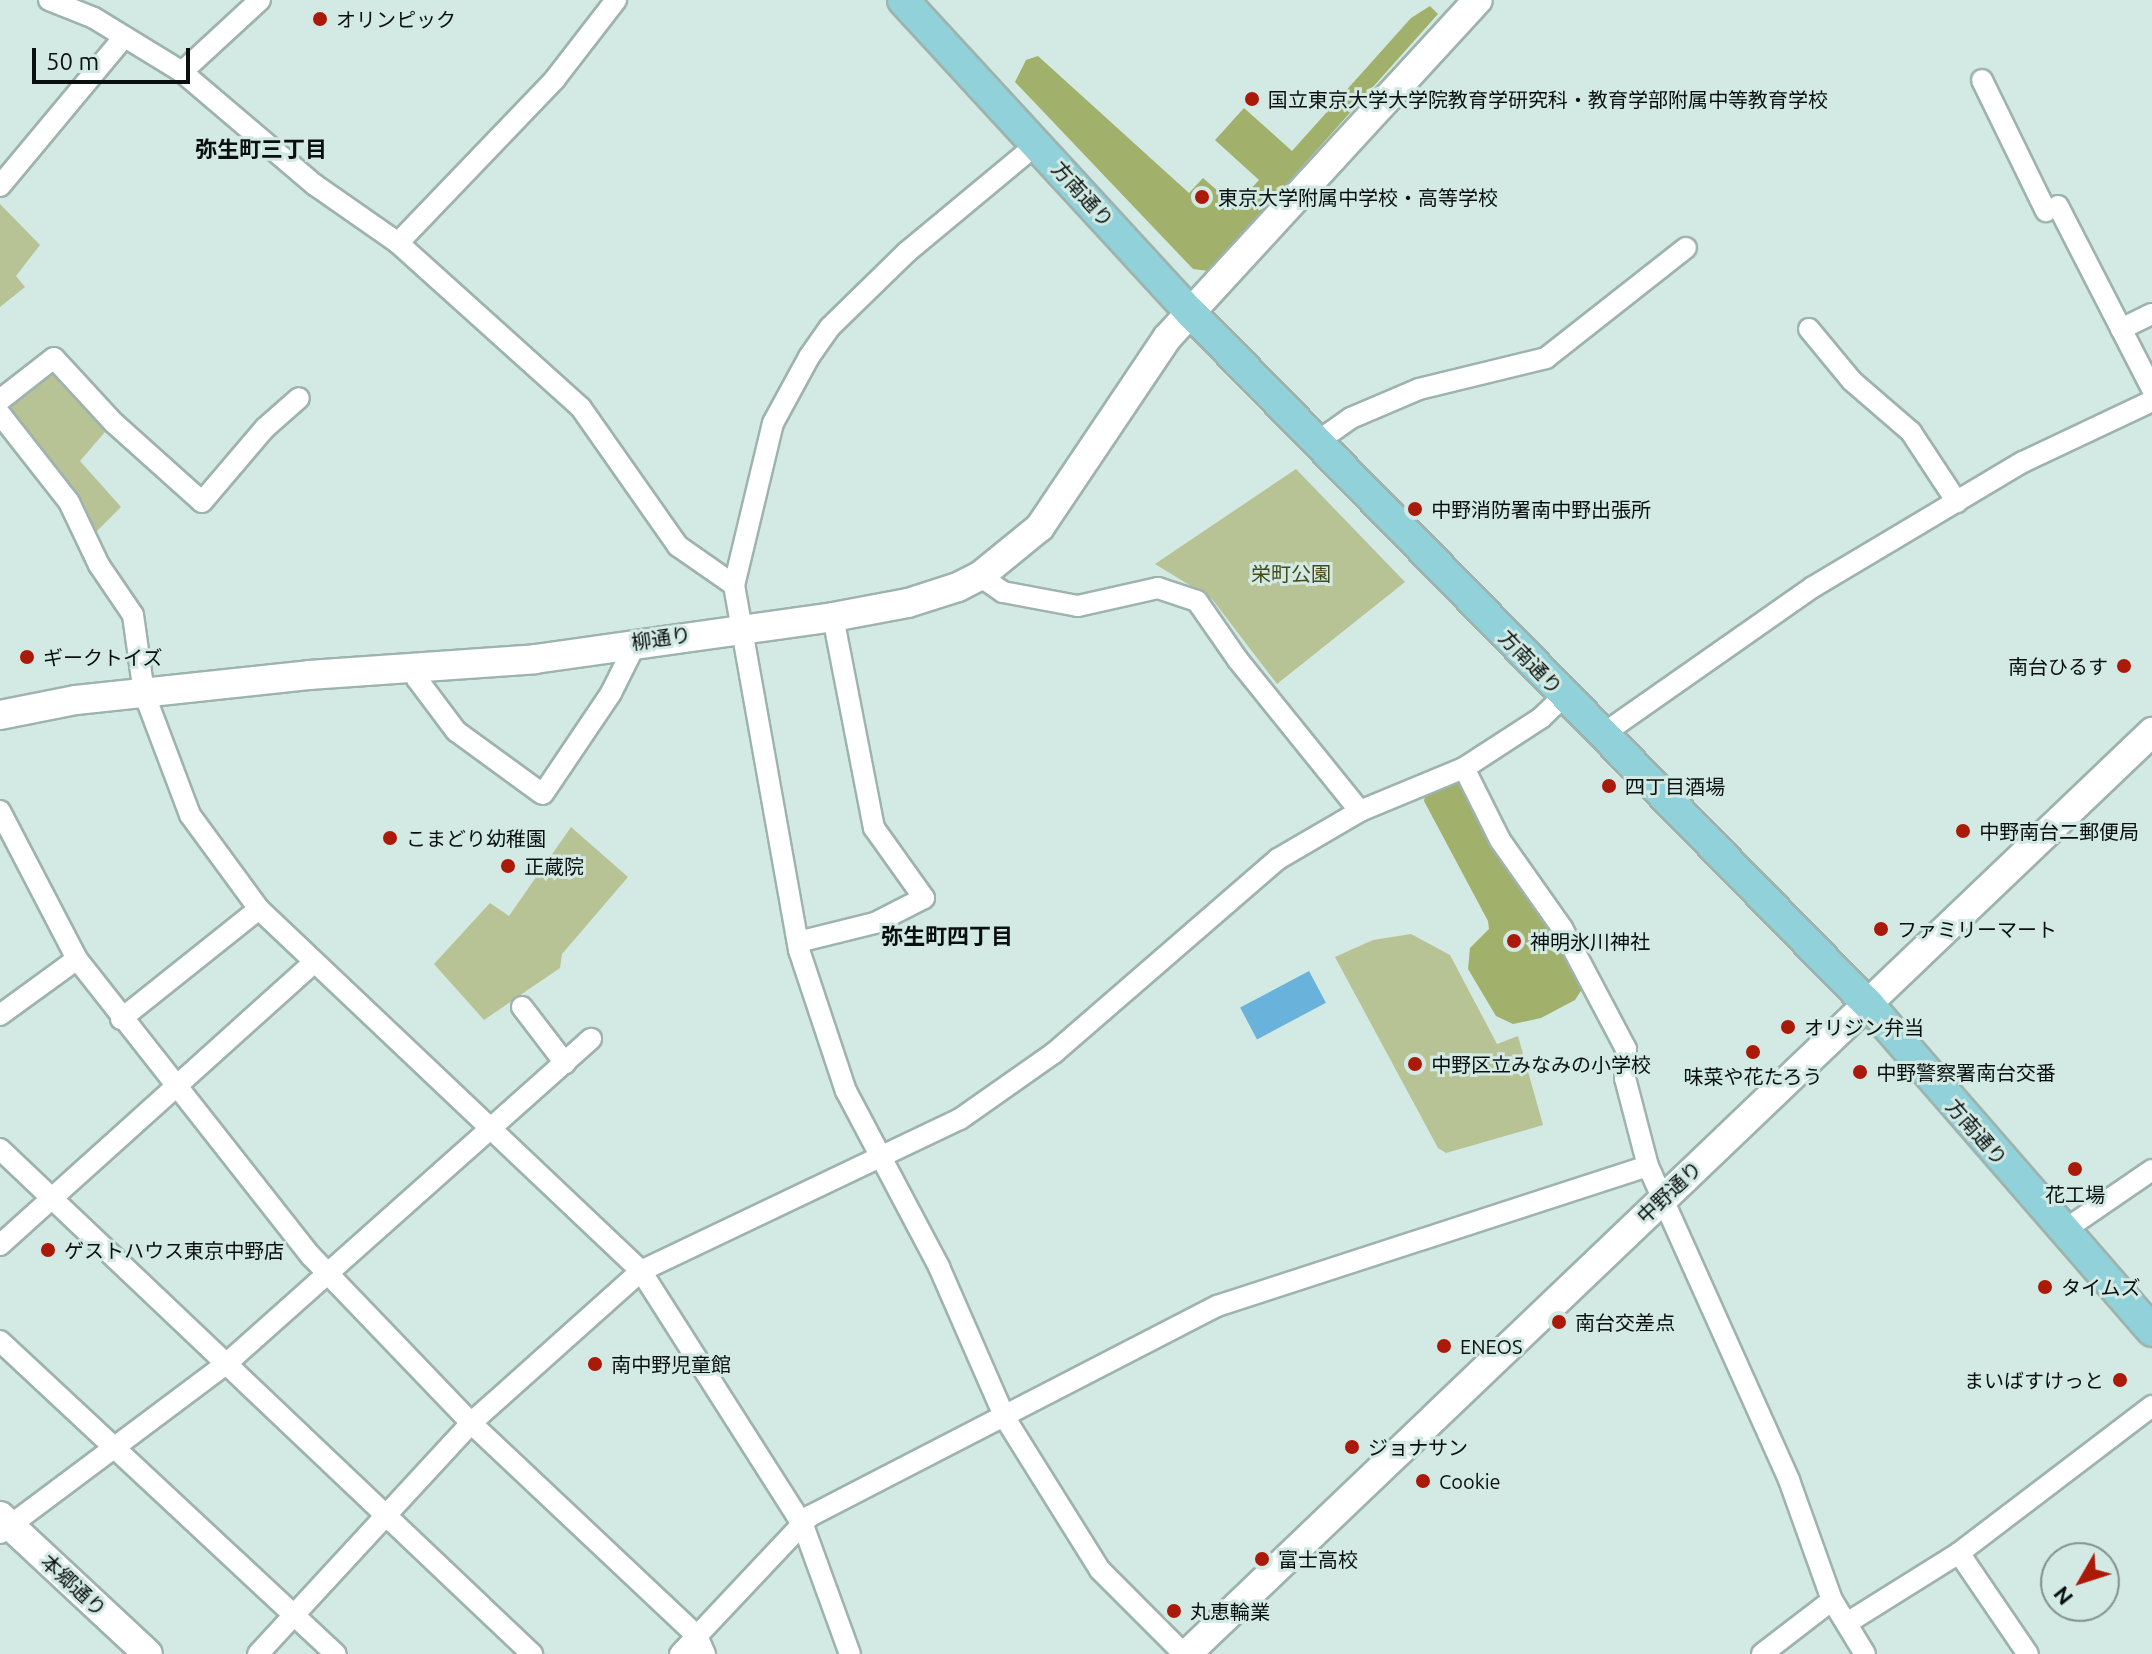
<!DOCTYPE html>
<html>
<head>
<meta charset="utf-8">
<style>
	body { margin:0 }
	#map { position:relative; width:2152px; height:1654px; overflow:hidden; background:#d3e9e3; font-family:Ubuntu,"Noto Sans JP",sans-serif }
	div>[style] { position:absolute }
	.green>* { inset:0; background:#b8c395 }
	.forest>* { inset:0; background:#a1b06a }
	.water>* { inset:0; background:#69b2dc; transform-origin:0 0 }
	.roads { filter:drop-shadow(2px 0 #9eb3ad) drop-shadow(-2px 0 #9eb3ad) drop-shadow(0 2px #9eb3ad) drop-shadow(0 -2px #9eb3ad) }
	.street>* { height:20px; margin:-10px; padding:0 10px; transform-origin:10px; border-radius:10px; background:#fff }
	.secondary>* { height:28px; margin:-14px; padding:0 14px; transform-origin:14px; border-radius:14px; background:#fff }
	.primary>* { height:30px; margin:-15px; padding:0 15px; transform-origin:15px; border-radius:15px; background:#91d1d9 }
	.dots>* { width:22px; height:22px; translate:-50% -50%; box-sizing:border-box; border:4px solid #d3e9e3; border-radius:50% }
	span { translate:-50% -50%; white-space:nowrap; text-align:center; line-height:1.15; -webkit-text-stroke:6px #d3e9e3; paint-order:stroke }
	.poi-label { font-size:20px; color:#09100e }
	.left { translate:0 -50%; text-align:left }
	.right { translate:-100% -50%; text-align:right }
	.street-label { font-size:20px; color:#09100e }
	.park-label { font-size:20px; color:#434c18 }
	.neighbourhood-label { font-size:22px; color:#09100e; font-weight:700 }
	.north { position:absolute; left:2040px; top:1542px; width:80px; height:80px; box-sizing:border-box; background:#d3e9e3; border:2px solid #82928e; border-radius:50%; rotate:231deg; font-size:22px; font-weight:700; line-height:32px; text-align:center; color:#09100e }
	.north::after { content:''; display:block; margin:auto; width:28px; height:36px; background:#ab1a08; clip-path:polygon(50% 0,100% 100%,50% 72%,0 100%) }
	.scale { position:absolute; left:32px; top:48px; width:158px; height:36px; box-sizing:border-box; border:4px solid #09100e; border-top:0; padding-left:10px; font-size:24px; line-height:28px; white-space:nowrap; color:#09100e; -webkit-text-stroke:6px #d3e9e3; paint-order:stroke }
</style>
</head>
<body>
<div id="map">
	<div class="green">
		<div style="clip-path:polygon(0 204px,40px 245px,16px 276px,25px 287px,0 307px)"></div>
		<div style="clip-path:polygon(52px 371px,105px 432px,80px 461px,121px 507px,96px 532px,78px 501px,10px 413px,10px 403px)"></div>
		<div style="clip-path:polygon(1296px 469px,1405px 582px,1277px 684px,1212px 599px,1155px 564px)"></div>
		<div style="clip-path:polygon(571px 827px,628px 877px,562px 954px,560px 968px,484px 1020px,434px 964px,490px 903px,509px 916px)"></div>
		<div style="clip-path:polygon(1411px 934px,1450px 955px,1497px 1044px,1518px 1036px,1543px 1125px,1446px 1153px,1438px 1148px,1335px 957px,1373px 940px)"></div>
	</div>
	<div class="forest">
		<div style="clip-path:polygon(1430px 6px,1438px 14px,1209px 271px,1193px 269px,1015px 82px,1026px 60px,1038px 56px,1189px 193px,1203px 178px,1235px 206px,1259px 180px,1215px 140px,1244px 108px,1292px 151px,1411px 18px)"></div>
		<div style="clip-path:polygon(1452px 768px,1541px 893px,1584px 986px,1575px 1000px,1541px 1018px,1513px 1024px,1496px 1016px,1468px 969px,1470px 948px,1489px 929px,1488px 921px,1424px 801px,1429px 776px)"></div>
	</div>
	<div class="water">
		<div style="left:1309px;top:971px;width:36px;height:78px;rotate:62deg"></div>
	</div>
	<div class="roads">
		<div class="street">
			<div style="left:49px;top:0;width:48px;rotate:21.8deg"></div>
			<div style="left:94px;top:18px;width:103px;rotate:31.5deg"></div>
			<div style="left:182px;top:72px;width:175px;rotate:40.4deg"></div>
			<div style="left:315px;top:185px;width:101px;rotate:34.9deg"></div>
			<div style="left:398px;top:243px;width:246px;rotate:42deg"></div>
			<div style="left:581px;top:408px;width:169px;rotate:54.9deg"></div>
			<div style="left:678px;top:546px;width:68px;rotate:34.9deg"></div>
			<div style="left:182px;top:72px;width:106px;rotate:-42.7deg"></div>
			<div style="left:1982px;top:80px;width:146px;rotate:64deg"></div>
			<div style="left:1037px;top:144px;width:168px;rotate:140.3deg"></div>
			<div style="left:908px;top:251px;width:109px;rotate:135.7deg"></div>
			<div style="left:830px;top:327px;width:37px;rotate:125deg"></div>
			<div style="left:809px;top:357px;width:75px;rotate:118.6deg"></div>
			<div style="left:773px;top:423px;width:167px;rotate:103.5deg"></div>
			<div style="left:734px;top:585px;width:371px;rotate:79.9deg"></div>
			<div style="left:799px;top:950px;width:149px;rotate:71.6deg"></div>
			<div style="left:846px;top:1091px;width:199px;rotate:62.1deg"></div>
			<div style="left:939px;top:1267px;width:165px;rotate:66.4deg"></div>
			<div style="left:1005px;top:1418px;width:179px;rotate:58deg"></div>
			<div style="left:1100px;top:1570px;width:119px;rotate:45deg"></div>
			<div style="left:0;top:186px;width:194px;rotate:-50.2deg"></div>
			<div style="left:2058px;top:206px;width:206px;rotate:62.8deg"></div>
			<div style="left:398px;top:243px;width:227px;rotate:-46.2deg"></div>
			<div style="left:555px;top:79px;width:100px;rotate:-52.3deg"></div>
			<div style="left:1809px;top:329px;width:67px;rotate:50.4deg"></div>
			<div style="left:1852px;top:381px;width:78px;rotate:40.8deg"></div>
			<div style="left:1911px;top:432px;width:84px;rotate:56.7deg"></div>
			<div style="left:2121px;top:329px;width:34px;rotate:-26deg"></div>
			<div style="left:0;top:400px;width:68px;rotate:-37.9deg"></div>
			<div style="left:54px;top:358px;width:88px;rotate:47.3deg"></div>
			<div style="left:114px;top:423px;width:118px;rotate:41.9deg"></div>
			<div style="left:202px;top:502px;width:97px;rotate:-49.6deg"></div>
			<div style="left:265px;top:428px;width:45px;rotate:-41.4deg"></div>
			<div style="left:0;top:414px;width:112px;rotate:51.9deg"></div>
			<div style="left:69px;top:502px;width:70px;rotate:64.5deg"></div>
			<div style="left:99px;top:565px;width:60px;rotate:55.8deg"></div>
			<div style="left:133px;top:615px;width:79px;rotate:82deg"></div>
			<div style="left:144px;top:693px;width:130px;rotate:69.3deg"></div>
			<div style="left:190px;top:815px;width:117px;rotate:53.7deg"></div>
			<div style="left:259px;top:909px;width:526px;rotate:43.46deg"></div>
			<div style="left:641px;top:1271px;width:301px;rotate:57.5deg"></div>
			<div style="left:803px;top:1525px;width:137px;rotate:70deg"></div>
			<div style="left:1317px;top:442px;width:42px;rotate:-35.2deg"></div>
			<div style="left:1351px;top:418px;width:74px;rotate:-23.1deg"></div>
			<div style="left:1419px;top:389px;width:131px;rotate:-13.7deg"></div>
			<div style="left:1546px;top:358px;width:178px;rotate:-38.2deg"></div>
			<div style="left:980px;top:576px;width:28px;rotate:35deg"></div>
			<div style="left:1003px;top:592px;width:76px;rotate:10.6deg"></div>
			<div style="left:1078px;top:606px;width:82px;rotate:-12.7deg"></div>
			<div style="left:1158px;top:588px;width:41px;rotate:18.4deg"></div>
			<div style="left:1197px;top:601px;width:72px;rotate:55.2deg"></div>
			<div style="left:1238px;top:660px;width:194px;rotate:51.1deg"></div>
			<div style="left:414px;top:666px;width:13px;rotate:77deg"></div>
			<div style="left:417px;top:679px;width:65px;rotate:53.1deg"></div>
			<div style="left:456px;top:731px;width:105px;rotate:36.1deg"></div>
			<div style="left:1603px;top:734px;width:256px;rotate:-35deg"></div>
			<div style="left:1813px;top:587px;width:244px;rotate:-30.8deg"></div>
			<div style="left:2023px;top:462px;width:143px;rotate:-25.3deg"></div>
			<div style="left:1464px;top:768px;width:80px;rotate:63.4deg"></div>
			<div style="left:1500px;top:840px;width:108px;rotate:54.8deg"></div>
			<div style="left:1562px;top:928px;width:137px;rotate:62.1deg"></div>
			<div style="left:1626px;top:1049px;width:29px;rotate:92deg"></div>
			<div style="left:1625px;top:1078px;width:91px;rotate:75.4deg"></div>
			<div style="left:1648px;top:1166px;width:344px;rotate:65.8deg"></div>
			<div style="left:1789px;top:1480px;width:127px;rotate:70.3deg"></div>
			<div style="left:1832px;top:1600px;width:63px;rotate:58.6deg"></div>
			<div style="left:543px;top:794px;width:122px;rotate:-56deg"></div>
			<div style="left:611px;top:693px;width:58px;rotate:-63.4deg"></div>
			<div style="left:0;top:811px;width:167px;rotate:62.5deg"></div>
			<div style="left:77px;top:959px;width:378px;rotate:51.8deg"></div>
			<div style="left:311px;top:1256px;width:231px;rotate:46.2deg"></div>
			<div style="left:471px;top:1423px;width:311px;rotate:43.3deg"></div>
			<div style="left:697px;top:1636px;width:20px;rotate:66deg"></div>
			<div style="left:798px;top:942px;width:79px;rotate:-13.9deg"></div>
			<div style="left:875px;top:923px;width:55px;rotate:-27deg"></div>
			<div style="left:924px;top:898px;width:86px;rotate:-125.5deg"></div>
			<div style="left:874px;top:828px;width:215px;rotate:-101deg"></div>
			<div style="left:522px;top:1007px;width:71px;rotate:52.5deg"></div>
			<div style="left:0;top:1015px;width:95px;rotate:-36deg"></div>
			<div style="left:121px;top:1019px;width:176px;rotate:-38.6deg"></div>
			<div style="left:0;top:1149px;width:734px;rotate:43.51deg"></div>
			<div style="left:2063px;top:1231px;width:108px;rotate:-34.4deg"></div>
			<div style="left:0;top:1245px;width:423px;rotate:-42deg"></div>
			<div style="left:0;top:1341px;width:459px;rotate:43deg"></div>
			<div style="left:0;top:1533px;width:282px;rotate:-36.8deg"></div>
			<div style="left:226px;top:1364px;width:489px;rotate:-41.7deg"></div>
			<div style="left:1959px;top:1553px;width:122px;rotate:55.7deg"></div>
			<div style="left:1847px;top:1623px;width:132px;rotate:-32deg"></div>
			<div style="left:1959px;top:1553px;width:243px;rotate:-37.3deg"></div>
			<div style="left:258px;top:1654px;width:314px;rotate:-47.3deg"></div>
			<div style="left:471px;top:1423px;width:228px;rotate:-41.8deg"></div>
			<div style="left:641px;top:1271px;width:353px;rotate:-25.5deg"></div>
			<div style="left:960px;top:1119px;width:115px;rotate:-35.1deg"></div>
			<div style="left:1054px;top:1053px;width:296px;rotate:-40.9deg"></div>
			<div style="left:1278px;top:859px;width:95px;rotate:-30.3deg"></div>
			<div style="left:1360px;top:811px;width:113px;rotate:-22.5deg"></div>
			<div style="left:1464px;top:768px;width:92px;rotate:-33deg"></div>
			<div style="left:1541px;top:718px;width:32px;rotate:-44deg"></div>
			<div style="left:680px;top:1654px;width:190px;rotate:-46.7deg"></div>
			<div style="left:810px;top:1516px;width:458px;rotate:-27.3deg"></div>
			<div style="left:1217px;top:1306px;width:453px;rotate:-18deg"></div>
			<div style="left:1762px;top:1654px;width:88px;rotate:-37.6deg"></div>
		</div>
		<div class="secondary">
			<div style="left:0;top:715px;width:77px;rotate:-11.2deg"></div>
			<div style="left:76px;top:700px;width:234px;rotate:-6.1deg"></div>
			<div style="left:309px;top:675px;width:227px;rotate:-4deg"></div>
			<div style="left:535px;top:659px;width:301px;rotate:-8deg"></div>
			<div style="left:833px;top:617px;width:76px;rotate:-10.6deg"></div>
			<div style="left:908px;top:603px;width:52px;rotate:-17.7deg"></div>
			<div style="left:958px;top:587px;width:25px;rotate:-27deg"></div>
			<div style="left:980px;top:576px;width:77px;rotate:-39.2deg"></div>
			<div style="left:1040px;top:527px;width:228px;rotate:-56.1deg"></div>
			<div style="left:1167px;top:338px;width:459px;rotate:-47.4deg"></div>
			<div style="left:0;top:1516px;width:202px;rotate:43deg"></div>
			<div style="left:1187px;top:1654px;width:1335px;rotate:-43.69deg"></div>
		</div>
		<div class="primary">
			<div style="left:903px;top:0;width:425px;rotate:47.4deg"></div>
			<div style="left:1191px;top:313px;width:969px;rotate:45.59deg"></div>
			<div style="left:1869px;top:1005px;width:432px;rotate:49deg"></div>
		</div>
	</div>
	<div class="dots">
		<div style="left:320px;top:19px;background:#ab1a08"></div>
		<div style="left:1252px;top:99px;background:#ab1a08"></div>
		<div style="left:1202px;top:197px;background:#ab1a08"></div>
		<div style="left:1415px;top:509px;background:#ab1a08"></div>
		<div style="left:27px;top:657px;background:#ab1a08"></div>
		<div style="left:2124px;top:666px;background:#ab1a08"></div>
		<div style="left:1609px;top:786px;background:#ab1a08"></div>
		<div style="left:1963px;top:831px;background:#ab1a08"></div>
		<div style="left:390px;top:838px;background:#ab1a08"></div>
		<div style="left:508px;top:866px;background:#ab1a08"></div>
		<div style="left:1881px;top:929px;background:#ab1a08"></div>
		<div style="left:1514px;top:941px;background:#ab1a08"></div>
		<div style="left:1788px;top:1027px;background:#ab1a08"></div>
		<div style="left:1753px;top:1052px;background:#ab1a08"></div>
		<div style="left:1415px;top:1064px;background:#ab1a08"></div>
		<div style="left:1860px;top:1072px;background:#ab1a08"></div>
		<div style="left:2075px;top:1169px;background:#ab1a08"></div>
		<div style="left:48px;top:1250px;background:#ab1a08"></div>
		<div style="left:2045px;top:1287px;background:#ab1a08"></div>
		<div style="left:1559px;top:1322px;background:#ab1a08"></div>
		<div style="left:1444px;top:1346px;background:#ab1a08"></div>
		<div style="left:595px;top:1364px;background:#ab1a08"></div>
		<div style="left:2120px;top:1380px;background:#ab1a08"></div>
		<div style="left:1352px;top:1447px;background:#ab1a08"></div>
		<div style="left:1423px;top:1481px;background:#ab1a08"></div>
		<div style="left:1262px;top:1559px;background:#ab1a08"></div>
		<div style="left:1174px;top:1611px;background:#ab1a08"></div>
	</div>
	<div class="poi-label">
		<span class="left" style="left:336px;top:19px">オリンピック</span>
		<span class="left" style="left:1268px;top:99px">国立東京大学大学院教育学研究科・教育学部附属中等教育学校</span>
		<span class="left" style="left:1218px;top:197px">東京大学附属中学校・高等学校</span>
		<span class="left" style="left:1431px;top:509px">中野消防署南中野出張所</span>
		<span class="left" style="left:43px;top:657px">ギークトイズ</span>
		<span class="right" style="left:2108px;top:666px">南台ひるす</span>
		<span class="left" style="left:1625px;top:786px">四丁目酒場</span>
		<span class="left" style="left:1979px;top:831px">中野南台二郵便局</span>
		<span class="left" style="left:406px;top:838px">こまどり幼稚園</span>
		<span class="left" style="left:524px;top:866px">正蔵院</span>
		<span class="left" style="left:1897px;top:929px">ファミリーマート</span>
		<span class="left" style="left:1530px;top:941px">神明氷川神社</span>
		<span class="left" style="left:1804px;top:1027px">オリジン弁当</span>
		<span class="left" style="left:1431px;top:1064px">中野区立みなみの小学校</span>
		<span class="left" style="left:1876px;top:1072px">中野警察署南台交番</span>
		<span style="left:1753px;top:1076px">味菜や花たろう</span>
		<span style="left:2075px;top:1194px">花工場</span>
		<span class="left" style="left:64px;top:1250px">ゲストハウス東京中野店</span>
		<span class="left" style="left:2061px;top:1287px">タイムズ</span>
		<span class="left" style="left:1575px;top:1322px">南台交差点</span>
		<span class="left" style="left:1460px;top:1346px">ENEOS</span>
		<span class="left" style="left:611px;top:1364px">南中野児童館</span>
		<span class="right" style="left:2104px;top:1380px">まいばすけっと</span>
		<span class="left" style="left:1368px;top:1447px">ジョナサン</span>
		<span class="left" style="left:1439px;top:1481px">Cookie</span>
		<span class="left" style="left:1278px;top:1559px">富士高校</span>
		<span class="left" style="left:1190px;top:1611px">丸恵輪業</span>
	</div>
	<div class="street-label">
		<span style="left:1083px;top:194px;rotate:48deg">方南通り</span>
		<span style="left:661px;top:638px;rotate:-8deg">柳通り</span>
		<span style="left:1531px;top:662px;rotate:46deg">方南通り</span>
		<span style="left:1977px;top:1132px;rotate:49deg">方南通り</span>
		<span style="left:1669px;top:1192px;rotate:-43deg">中野通り</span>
		<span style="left:74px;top:1585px;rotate:43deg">本郷通り</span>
	</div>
	<div class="park-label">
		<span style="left:1291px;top:573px">栄町公園</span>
	</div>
	<div class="neighbourhood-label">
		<span style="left:261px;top:149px">弥生町三丁目</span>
		<span style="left:947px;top:936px">弥生町四丁目</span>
	</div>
	<div class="north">N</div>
	<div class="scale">50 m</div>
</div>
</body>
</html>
